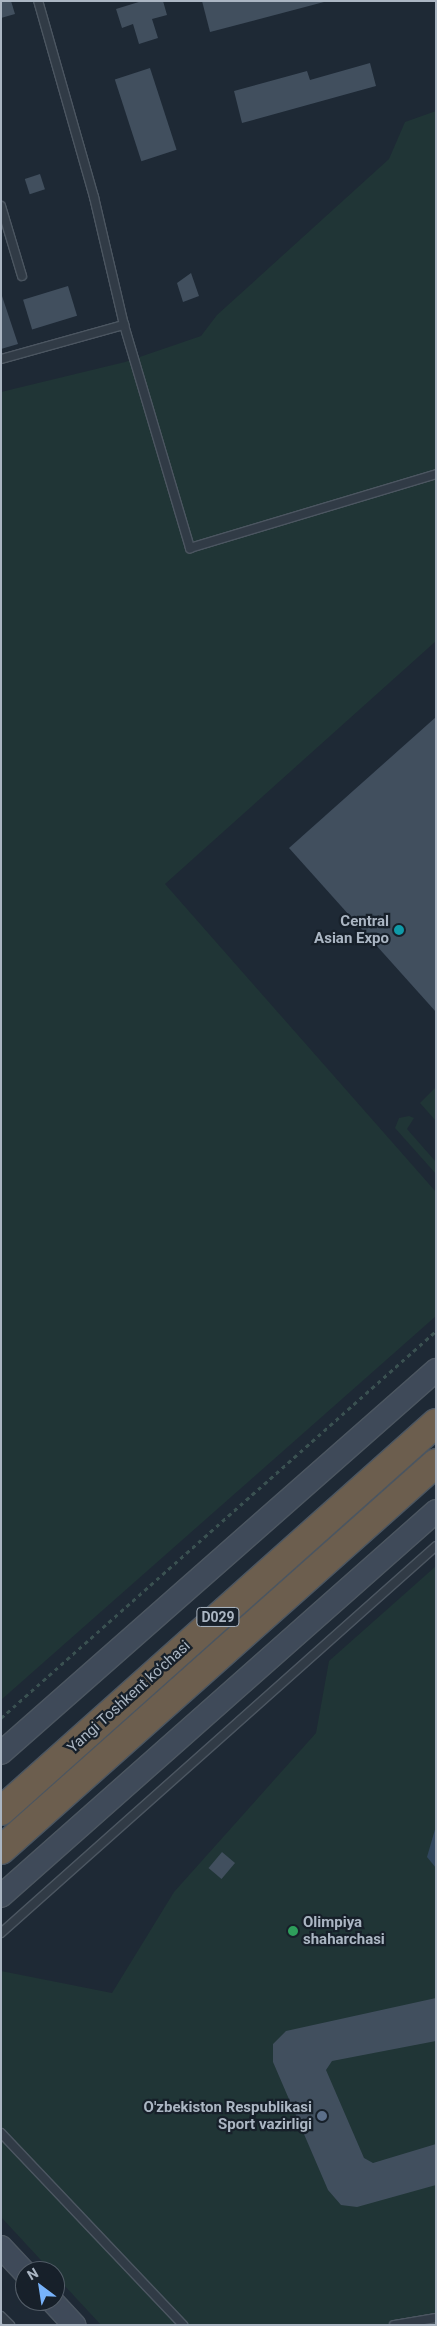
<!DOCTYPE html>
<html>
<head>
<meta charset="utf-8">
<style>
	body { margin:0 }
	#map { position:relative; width:437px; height:2326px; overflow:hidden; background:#1e2935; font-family:Roboto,sans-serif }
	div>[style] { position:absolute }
	.green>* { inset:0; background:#203536 }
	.water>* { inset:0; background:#30465d }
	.building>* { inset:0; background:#414f5e; transform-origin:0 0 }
	.path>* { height:3px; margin-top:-1.5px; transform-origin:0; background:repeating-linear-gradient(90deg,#3a5151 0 4px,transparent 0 8px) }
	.roads { filter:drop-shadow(1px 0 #4c5661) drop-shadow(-1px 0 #4c5661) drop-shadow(0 1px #4c5661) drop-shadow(0 -1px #4c5661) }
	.lane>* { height:8px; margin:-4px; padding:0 4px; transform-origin:4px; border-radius:4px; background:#313b46 }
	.secondary>* { height:22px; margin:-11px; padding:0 11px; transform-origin:11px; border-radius:11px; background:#3f4a59 }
	.highway>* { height:28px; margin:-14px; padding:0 14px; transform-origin:14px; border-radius:14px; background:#6c5e4e }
	.dots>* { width:14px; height:14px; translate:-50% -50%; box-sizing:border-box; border:2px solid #17202a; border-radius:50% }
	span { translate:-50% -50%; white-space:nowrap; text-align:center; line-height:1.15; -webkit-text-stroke:4.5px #17202a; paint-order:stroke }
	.shield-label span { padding:1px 4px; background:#17202a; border:1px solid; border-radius:4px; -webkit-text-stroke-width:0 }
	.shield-label { font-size:14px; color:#abb6c3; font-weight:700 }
	.poi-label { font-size:15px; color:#abb6c3; font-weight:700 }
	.right { translate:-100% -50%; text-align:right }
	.left { translate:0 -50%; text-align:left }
	.street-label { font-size:15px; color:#abb6c3 }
	.frame { position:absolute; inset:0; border:2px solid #abb6c3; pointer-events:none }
	.north { position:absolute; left:15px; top:2261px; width:50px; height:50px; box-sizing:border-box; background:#17202a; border:1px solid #525c67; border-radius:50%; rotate:329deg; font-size:14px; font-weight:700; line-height:20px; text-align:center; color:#abb6c3 }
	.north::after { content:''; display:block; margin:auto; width:18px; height:22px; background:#78b3fb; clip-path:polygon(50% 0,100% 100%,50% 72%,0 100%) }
</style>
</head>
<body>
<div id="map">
	<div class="green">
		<div style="clip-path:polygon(436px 111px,436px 641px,165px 884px,436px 1192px,436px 1316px,1px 1700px,1px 392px,125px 362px,201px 336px,217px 315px,389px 159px,405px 122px)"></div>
		<div style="clip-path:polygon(436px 1087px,436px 1121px,420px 1103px)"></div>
		<div style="clip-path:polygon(409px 1116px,414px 1118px,407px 1129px,436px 1162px,436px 1174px,395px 1128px,399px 1118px)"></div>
		<div style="clip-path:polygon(436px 1566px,436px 2325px,101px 2325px,1px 2217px,1px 1971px,112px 1993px,174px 1892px,316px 1733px,329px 1661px)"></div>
	</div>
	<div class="water">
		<div style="clip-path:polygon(436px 1826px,436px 1868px,427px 1857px)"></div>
	</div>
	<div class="building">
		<div style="clip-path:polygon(1px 1px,11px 1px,15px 14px,1px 18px)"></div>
		<div style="clip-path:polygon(142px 1px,163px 1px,167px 15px,152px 19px,158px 38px,139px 44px,133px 24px,122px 28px,116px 9px)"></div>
		<div style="clip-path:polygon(202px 1px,324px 1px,324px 2px,210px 32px)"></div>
		<div style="clip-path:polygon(370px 63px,376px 86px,242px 123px,234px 91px,307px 71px,310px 80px)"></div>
		<div style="left:150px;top:68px;width:86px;height:37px;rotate:72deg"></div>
		<div style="left:40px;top:174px;width:16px;height:16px;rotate:72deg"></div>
		<div style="clip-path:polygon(191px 273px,199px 296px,183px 302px,177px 283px)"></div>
		<div style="left:68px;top:286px;width:31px;height:47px;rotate:73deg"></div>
		<div style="clip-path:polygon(1px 293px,18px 344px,1px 349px)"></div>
		<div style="clip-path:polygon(436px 717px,436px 1012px,289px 848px)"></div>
		<div style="left:222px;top:1852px;width:17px;height:21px;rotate:40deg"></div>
		<div style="clip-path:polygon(436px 1998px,436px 2041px,332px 2061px,326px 2070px,364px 2158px,373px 2163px,436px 2144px,436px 2185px,357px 2207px,341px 2205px,328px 2190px,273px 2062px,273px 2044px,286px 2031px)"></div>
	</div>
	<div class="path">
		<div style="left:1px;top:1718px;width:582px;rotate:-41.66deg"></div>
	</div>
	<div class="roads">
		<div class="lane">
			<div style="left:1px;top:206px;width:73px;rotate:73.3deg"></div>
			<div style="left:124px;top:325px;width:233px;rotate:73.5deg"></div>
			<div style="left:190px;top:548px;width:257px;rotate:-16.7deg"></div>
			<div style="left:1px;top:359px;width:128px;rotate:-15.5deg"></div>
			<div style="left:124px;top:325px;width:131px;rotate:-103.2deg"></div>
			<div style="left:94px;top:197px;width:204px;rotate:-105.9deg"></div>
			<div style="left:1px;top:1933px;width:582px;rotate:-41.66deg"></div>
			<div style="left:1px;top:2133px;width:265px;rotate:46.5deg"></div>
			<div style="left:1px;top:2316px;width:13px;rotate:45deg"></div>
			<div style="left:394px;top:2325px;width:43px;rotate:-9.5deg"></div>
		</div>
		<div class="secondary">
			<div style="left:1px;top:1753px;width:580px;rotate:-41.36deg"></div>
			<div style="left:1px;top:1896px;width:581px;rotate:-41.51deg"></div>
			<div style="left:1px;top:2247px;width:35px;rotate:47deg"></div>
			<div style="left:52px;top:2301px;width:33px;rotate:47deg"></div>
		</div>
		<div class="highway">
			<div style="left:1px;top:1811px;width:583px;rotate:-41.73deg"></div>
			<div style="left:1px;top:1850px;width:582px;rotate:-41.66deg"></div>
		</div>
	</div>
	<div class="dots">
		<div style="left:399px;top:930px;background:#0f9aa8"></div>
		<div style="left:293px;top:1931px;background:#2e9e5b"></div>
		<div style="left:322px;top:2116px;background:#5c6f8a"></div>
	</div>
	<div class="shield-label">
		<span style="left:218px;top:1617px">D029</span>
	</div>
	<div class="poi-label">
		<span class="right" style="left:389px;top:930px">Central<br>Asian Expo</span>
		<span class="left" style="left:303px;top:1931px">Olimpiya<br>shaharchasi</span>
		<span class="right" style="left:312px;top:2116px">O'zbekiston Respublikasi<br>Sport vazirligi</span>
	</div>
	<div class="street-label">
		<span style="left:129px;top:1697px;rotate:-42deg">Yangi Toshkent ko‘chasi</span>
	</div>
	<div class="frame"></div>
	<div class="north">N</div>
</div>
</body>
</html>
